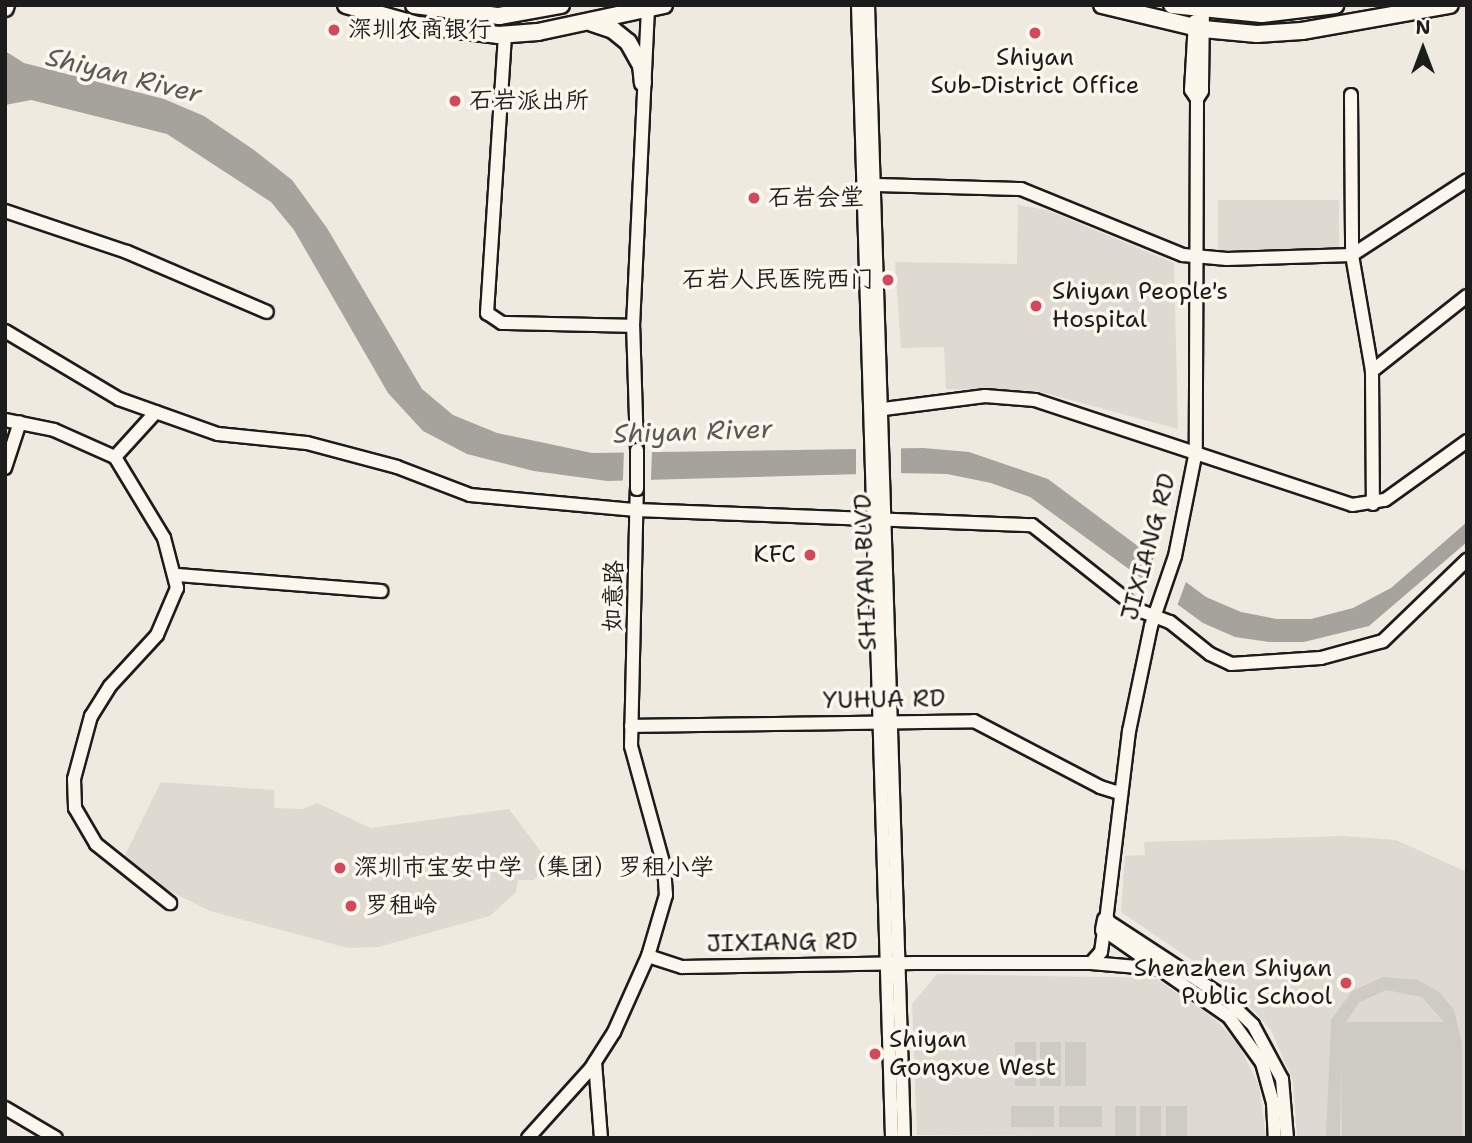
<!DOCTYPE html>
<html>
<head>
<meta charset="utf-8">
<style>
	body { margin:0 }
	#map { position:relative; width:1472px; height:1143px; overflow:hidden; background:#eeeadf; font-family:"Shantell Sans","LXGW WenKai TC",sans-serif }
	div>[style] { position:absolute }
	.built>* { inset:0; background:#dedad1; transform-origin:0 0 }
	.green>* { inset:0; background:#ceccc2; transform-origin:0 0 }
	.water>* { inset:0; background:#a6a39d }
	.pier>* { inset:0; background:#eeeadf; transform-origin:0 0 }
	.roads { filter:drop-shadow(2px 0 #1c1c1c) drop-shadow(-2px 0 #1c1c1c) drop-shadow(0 2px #1c1c1c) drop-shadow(0 -2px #1c1c1c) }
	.minor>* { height:12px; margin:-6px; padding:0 6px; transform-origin:6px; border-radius:6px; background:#fbf7ec }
	.major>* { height:16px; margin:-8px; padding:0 8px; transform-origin:8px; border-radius:8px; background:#fbf7ec }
	.bridges { filter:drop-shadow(2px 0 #1c1c1c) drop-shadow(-2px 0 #1c1c1c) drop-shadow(0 2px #1c1c1c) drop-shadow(0 -2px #1c1c1c) }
	.minor-bridge>* { height:12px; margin:-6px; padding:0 6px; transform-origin:6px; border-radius:6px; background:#fbf7ec }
	.dots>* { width:19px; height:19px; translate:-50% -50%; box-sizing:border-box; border:4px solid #fbf7ec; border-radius:50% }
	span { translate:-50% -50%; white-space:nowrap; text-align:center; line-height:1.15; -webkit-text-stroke:7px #fbf7ec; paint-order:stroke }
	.poi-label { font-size:24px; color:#1c1c1c }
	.left { translate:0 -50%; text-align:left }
	.right { translate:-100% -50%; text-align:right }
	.street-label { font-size:24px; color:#1c1c1c }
	.water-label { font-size:26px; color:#5a5956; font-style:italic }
	.frame { position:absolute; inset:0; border:7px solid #1c1c1c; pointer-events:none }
	.north { position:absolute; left:1388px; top:14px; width:70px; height:70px; -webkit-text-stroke:5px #fbf7ec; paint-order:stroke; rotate:0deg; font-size:19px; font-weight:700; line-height:28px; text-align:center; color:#1c1c1c }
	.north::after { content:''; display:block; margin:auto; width:24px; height:32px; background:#1c1c1c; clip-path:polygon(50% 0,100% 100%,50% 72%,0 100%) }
</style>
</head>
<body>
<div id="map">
	<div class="built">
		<div style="left:1218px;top:200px;width:121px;height:64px"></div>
		<div style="clip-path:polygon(1018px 205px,1047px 210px,1174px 263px,1178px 429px,1037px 391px,946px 389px,944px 347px,901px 348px,895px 262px,1017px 264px)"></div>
		<div style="clip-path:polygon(161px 782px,274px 790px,274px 808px,303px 809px,317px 803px,371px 828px,509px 809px,550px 864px,534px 880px,518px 880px,516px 892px,490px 916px,378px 947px,348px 948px,210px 911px,156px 884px,123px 859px)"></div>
		<div style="clip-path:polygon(1343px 836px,1396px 840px,1467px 872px,1467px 1138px,1297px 1138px,1293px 1081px,1271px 1030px,1233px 988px,1121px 912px,1125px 856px,1145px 855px,1144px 842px)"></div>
		<div style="clip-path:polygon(937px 974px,1155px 978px,1215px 1019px,1238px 1044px,1259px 1085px,1266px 1138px,917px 1135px,912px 1004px)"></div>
	</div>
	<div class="green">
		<div style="clip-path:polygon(evenodd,1383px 977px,1418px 980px,1439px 992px,1454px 1010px,1462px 1043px,1462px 1138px,1342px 1138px,1341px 1066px,1340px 1138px,1326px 1138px,1331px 1020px,1352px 991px,1383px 977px,1386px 990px,1422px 997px,1444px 1022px,1346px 1022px,1360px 1002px,1386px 990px)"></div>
		<div style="left:1036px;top:1042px;width:44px;height:21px;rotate:90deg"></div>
		<div style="left:1040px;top:1042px;width:21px;height:44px"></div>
		<div style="left:1065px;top:1042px;width:21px;height:44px"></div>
		<div style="left:1011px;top:1106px;width:43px;height:21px"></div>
		<div style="left:1059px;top:1106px;width:43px;height:21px"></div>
		<div style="left:1136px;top:1106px;width:32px;height:21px;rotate:90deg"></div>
		<div style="left:1140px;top:1106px;width:21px;height:32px"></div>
		<div style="left:1166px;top:1106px;width:21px;height:32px"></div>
	</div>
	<div class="water">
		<div style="clip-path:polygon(5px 51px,24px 63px,164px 99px,204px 116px,254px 150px,292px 180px,327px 228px,422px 389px,453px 415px,497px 433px,592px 453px,923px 448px,969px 452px,1048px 479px,1206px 597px,1241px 612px,1277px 619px,1311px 619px,1353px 608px,1391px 588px,1467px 522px,1467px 542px,1369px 626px,1304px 642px,1269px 642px,1235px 637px,1203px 623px,1030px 497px,991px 483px,947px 474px,898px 473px,607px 481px,534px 471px,467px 454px,423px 431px,388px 393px,294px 230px,271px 202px,167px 134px,31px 100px,5px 105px)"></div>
	</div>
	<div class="pier">
		<div style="left:901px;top:445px;width:32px;height:45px;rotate:90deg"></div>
		<div style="left:624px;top:450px;width:28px;height:35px;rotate:2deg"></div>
		<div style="clip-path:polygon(1155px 555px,1187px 579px,1176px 609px,1143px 585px)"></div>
	</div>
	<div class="roads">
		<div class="minor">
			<div style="left:858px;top:5px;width:1134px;rotate:88.28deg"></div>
			<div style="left:868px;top:5px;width:1134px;rotate:88.18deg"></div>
			<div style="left:1203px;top:5px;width:86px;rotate:90.7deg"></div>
			<div style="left:1202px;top:91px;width:9px;rotate:122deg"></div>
			<div style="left:1197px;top:99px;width:352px;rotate:90.2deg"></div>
			<div style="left:1196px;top:451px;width:107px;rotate:101.3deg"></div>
			<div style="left:1175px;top:556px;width:74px;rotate:108.9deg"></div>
			<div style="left:1151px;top:626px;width:107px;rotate:101.8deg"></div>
			<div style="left:1129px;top:731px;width:190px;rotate:96.9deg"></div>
			<div style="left:1106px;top:920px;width:142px;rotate:33.2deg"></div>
			<div style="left:1225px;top:998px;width:39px;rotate:44deg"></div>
			<div style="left:1253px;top:1025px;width:61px;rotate:61.8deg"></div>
			<div style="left:1282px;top:1079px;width:59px;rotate:85.2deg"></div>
			<div style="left:1195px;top:21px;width:69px;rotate:93.3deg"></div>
			<div style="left:1191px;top:90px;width:11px;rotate:56deg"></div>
			<div style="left:505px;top:35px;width:279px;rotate:93.7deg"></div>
			<div style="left:487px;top:313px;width:18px;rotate:34deg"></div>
			<div style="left:502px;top:323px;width:131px;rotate:1.3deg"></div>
			<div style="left:1351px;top:95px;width:160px;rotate:89.6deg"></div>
			<div style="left:1352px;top:255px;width:118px;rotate:80.2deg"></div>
			<div style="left:1372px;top:371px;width:133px;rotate:89.6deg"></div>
			<div style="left:874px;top:185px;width:147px;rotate:1.6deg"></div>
			<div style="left:1021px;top:189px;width:175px;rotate:22.2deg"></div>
			<div style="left:1183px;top:255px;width:44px;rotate:5.2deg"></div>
			<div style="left:1227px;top:259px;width:125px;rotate:-1.8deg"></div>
			<div style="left:1352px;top:255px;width:137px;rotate:-33.1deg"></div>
			<div style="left:5px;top:211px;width:129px;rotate:18.6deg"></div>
			<div style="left:127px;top:252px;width:152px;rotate:23.2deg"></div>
			<div style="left:5px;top:331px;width:133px;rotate:30.8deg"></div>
			<div style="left:119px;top:399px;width:105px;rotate:19.5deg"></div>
			<div style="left:218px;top:434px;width:89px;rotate:5.8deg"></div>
			<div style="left:307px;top:443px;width:93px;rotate:14.9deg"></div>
			<div style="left:397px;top:467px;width:78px;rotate:21deg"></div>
			<div style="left:470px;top:495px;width:167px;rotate:5.2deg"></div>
			<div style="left:636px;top:510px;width:396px;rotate:2.2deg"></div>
			<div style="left:1032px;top:525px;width:139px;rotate:38.3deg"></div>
			<div style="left:1141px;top:611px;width:31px;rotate:21deg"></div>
			<div style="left:1170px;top:622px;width:51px;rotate:38.7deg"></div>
			<div style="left:1210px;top:654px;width:23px;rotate:25deg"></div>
			<div style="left:1231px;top:664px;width:90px;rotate:-3.8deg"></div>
			<div style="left:1321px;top:658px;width:64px;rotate:-15.3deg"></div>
			<div style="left:1383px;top:641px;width:117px;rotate:-44deg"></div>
			<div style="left:1372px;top:371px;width:121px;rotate:-38.3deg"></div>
			<div style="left:876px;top:410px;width:110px;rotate:-7.3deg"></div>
			<div style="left:985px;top:396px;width:50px;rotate:4.6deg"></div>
			<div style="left:1035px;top:400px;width:334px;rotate:18.3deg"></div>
			<div style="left:1352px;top:505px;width:33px;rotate:-9deg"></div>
			<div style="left:1385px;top:500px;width:101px;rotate:-35.7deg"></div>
			<div style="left:5px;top:420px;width:50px;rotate:11.5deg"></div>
			<div style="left:54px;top:430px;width:67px;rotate:23.9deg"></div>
			<div style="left:115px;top:457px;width:61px;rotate:-47.7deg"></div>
			<div style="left:637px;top:450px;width:124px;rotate:-91.8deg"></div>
			<div style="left:633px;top:326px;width:321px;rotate:-87.3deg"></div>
			<div style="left:115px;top:457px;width:95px;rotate:58.8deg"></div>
			<div style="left:164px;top:538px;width:52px;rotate:75.4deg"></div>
			<div style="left:177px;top:588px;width:51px;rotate:113.1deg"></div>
			<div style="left:157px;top:635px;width:69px;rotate:132.7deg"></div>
			<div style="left:110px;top:686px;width:36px;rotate:122deg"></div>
			<div style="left:91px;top:716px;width:65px;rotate:105.1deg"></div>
			<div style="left:74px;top:779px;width:29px;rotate:88deg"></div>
			<div style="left:75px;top:808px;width:42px;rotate:59.7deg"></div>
			<div style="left:96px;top:844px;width:95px;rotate:38.6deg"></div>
			<div style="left:5px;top:468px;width:48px;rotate:-71.9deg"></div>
			<div style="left:177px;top:575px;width:205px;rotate:4.5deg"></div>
			<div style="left:631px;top:726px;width:343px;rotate:-0.8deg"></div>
			<div style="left:974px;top:721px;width:142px;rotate:27.6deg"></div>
			<div style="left:1100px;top:787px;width:21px;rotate:17deg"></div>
			<div style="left:648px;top:956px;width:36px;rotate:18deg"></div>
			<div style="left:682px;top:967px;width:233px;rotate:-1deg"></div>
			<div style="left:915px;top:963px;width:176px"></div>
			<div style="left:1091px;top:963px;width:70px;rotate:4.9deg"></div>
			<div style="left:1091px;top:963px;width:15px;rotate:-48deg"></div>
			<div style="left:1101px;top:952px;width:22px;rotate:-82deg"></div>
			<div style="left:1104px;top:930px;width:152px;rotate:34.8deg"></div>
			<div style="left:1229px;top:1017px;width:57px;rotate:54.3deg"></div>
			<div style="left:1262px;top:1063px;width:41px;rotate:74.6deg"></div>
			<div style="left:1273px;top:1103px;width:35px;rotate:87deg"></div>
			<div style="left:595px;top:1062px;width:76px;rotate:85.5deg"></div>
			<div style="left:5px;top:1108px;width:59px;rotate:30.5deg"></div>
			<div style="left:528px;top:1138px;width:94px;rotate:-48deg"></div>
			<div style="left:591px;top:1068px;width:43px;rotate:-57.4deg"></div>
			<div style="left:614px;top:1032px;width:83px;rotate:-65.9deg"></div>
			<div style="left:648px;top:956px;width:64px;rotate:-73.6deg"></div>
			<div style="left:666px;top:895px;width:29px;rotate:-94deg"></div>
			<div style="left:664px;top:866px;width:124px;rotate:-105.4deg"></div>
			<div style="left:631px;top:746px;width:257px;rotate:-88.7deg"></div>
		</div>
		<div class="major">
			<div style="left:346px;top:5px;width:74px;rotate:15.7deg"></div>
			<div style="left:417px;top:25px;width:82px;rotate:7deg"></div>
			<div style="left:498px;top:35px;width:40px;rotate:-4.3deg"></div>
			<div style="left:538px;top:32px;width:129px;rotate:-12.1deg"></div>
			<div style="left:414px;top:5px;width:86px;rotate:7.4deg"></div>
			<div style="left:499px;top:16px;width:63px;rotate:-10.1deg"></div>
			<div style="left:1102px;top:5px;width:104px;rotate:13.4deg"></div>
			<div style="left:1203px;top:29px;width:54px;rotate:5.3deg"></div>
			<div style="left:1257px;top:34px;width:45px;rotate:-3.8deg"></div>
			<div style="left:1302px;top:31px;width:150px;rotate:-10deg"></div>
			<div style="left:1172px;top:5px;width:90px;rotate:5.7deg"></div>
			<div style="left:1262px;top:14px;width:74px;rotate:-7deg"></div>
			<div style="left:5px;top:8px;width:3px;rotate:-72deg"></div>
			<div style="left:592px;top:23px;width:22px;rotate:18deg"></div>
			<div style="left:613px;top:30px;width:19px;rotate:39deg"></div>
			<div style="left:628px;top:42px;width:26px;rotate:61deg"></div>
			<div style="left:641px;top:65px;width:18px;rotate:84deg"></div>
			<div style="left:1104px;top:930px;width:10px;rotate:-79deg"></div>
		</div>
	</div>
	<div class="bridges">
		<div class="minor-bridge">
			<div style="left:637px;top:489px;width:39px;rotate:-90deg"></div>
		</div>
	</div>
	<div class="dots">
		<div style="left:334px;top:30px;background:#d1495b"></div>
		<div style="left:1035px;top:33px;background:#d1495b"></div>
		<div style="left:455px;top:101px;background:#d1495b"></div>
		<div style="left:754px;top:198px;background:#d1495b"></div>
		<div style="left:888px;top:280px;background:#d1495b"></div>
		<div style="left:1036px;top:306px;background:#d1495b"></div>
		<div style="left:810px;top:555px;background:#d1495b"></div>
		<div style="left:340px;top:868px;background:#d1495b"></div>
		<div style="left:351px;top:906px;background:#d1495b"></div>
		<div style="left:1346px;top:983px;background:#d1495b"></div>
		<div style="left:875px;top:1054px;background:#d1495b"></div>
	</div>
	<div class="poi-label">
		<span class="left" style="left:348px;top:30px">深圳农商银行</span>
		<span style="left:1035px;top:72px">Shiyan<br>Sub-District Office</span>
		<span class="left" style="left:469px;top:101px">石岩派出所</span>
		<span class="left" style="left:768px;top:198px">石岩会堂</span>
		<span class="right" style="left:874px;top:280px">石岩人民医院西门</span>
		<span class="left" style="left:1052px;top:306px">Shiyan People's<br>Hospital</span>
		<span class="right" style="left:796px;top:555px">KFC</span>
		<span class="left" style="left:354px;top:868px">深圳市宝安中学（集团）罗租小学</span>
		<span class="left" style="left:365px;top:906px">罗租岭</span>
		<span class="right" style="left:1332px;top:983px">Shenzhen Shiyan<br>Public School</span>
		<span class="left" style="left:889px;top:1054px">Shiyan<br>Gongxue West</span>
	</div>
	<div class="street-label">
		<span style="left:1149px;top:547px;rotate:-75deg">JIXIANG RD</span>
		<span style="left:866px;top:572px;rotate:-92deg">SHIYAN BLVD</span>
		<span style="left:614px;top:596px;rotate:-89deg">如意路</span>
		<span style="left:884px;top:700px;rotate:-1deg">YUHUA RD</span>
		<span style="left:782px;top:943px;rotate:-1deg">JIXIANG RD</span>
	</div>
	<div class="water-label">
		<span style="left:124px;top:75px;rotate:14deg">Shiyan River</span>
		<span style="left:693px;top:431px;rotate:-2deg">Shiyan River</span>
	</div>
	<div class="frame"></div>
	<div class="north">N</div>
</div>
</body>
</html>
